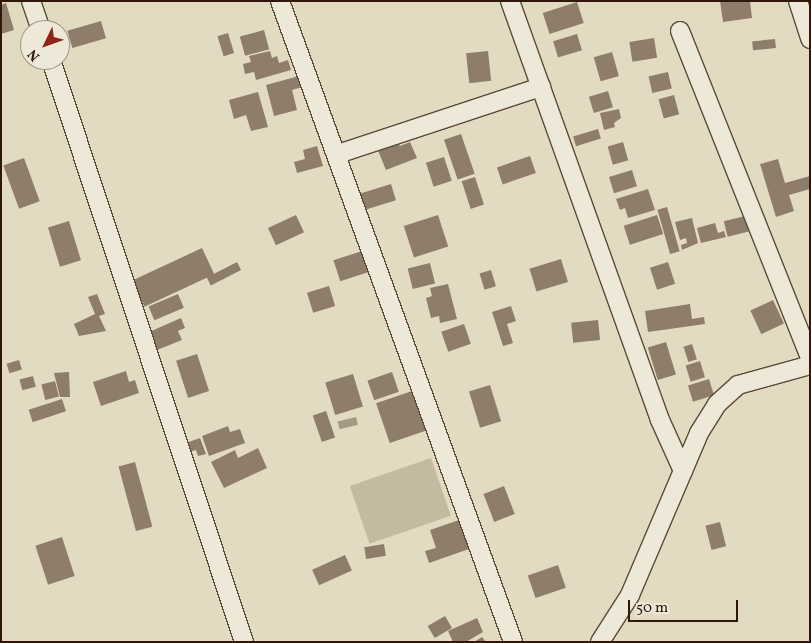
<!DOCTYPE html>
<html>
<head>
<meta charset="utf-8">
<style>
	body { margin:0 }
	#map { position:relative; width:811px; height:643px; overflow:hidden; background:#e3dbc1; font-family:Vollkorn,serif }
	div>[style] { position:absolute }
	.green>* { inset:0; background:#c4baa2; transform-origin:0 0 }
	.water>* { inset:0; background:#a69983; transform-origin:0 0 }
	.building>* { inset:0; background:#8d7d6a; transform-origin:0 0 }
	.roads { filter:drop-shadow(1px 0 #5c4938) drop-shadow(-1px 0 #5c4938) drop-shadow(0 1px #5c4938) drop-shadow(0 -1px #5c4938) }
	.minor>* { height:18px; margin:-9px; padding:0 9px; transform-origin:9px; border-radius:9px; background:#ede8d7 }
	span { translate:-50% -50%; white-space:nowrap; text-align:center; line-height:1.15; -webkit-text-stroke:4px #ede8d7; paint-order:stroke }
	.frame { position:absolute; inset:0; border:2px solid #2f180b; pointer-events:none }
	.north { position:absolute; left:20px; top:20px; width:50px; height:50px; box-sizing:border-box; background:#ede8d7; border:1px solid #a19585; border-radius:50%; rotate:228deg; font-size:14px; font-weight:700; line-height:20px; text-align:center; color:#2f180b }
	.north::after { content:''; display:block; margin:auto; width:18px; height:22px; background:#8f2418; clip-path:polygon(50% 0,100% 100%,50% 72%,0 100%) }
	.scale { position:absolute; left:628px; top:600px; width:110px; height:22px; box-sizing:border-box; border:2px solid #2f180b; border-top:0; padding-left:6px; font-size:15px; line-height:18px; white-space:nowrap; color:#2f180b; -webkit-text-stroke:4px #ede8d7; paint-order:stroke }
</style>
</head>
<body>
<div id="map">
	<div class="green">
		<div style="left:431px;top:458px;width:61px;height:86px;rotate:71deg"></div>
	</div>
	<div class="water">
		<div style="left:356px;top:417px;width:8px;height:19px;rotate:76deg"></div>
	</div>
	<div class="building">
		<div style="clip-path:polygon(720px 1px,750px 1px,752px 18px,723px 22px)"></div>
		<div style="left:577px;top:2px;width:22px;height:36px;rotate:72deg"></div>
		<div style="clip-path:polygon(6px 3px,14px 30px,1px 34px,1px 5px)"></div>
		<div style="left:101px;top:21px;width:18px;height:35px;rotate:74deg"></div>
		<div style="left:264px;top:30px;width:20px;height:25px;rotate:75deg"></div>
		<div style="left:228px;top:33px;width:21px;height:11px;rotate:73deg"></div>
		<div style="left:577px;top:34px;width:17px;height:25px;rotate:73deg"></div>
		<div style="left:654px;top:38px;width:20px;height:25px;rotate:81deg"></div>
		<div style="left:775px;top:39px;width:9px;height:23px;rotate:84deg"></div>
		<div style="clip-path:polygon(270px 51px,272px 58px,277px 56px,279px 63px,288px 60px,291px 70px,256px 80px,254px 72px,245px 74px,243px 64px,251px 62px,249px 56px)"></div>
		<div style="left:488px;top:51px;width:30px;height:22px;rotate:84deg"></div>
		<div style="left:612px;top:52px;width:25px;height:19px;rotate:74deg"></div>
		<div style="left:668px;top:72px;width:17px;height:20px;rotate:77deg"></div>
		<div style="clip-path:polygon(299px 76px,302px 87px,292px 90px,297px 110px,274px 116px,266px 85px)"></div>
		<div style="left:608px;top:91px;width:17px;height:20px;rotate:73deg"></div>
		<div style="clip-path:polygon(258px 92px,268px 127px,251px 131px,246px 115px,234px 119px,229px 100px)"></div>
		<div style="left:674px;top:95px;width:20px;height:16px;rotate:75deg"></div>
		<div style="clip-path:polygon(619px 109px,621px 118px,614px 123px,615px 127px,604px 130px,600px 113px)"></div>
		<div style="left:598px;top:129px;width:10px;height:26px;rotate:73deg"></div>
		<div style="left:461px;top:134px;width:42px;height:18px;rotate:71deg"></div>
		<div style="clip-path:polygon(397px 140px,400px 146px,410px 142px,417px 158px,386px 170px,377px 148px)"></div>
		<div style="left:623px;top:142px;width:19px;height:16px;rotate:74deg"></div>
		<div style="clip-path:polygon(317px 146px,323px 166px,297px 173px,294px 162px,305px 159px,303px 150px)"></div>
		<div style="left:530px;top:156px;width:18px;height:35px;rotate:71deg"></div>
		<div style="left:444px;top:157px;width:25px;height:19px;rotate:72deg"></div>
		<div style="left:24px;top:158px;width:46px;height:22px;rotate:70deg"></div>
		<div style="clip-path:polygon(778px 159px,785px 183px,810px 176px,810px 189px,789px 195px,794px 211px,776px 217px,760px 164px)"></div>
		<div style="left:632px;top:170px;width:17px;height:24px;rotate:73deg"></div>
		<div style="left:475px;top:177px;width:29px;height:14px;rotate:72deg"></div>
		<div style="left:391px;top:184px;width:17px;height:33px;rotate:73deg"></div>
		<div style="clip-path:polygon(648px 189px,655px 210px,628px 218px,625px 208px,620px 210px,616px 199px)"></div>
		<div style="left:667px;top:207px;width:46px;height:10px;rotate:74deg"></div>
		<div style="left:296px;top:215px;width:19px;height:31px;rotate:65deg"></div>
		<div style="left:438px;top:215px;width:33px;height:36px;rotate:72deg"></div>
		<div style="left:657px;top:215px;width:20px;height:35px;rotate:72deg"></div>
		<div style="left:749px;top:215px;width:16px;height:26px;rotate:76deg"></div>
		<div style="clip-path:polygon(692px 218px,698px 243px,682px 250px,681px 245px,687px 243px,686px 238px,680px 240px,675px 222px)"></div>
		<div style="left:69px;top:221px;width:41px;height:22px;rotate:73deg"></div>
		<div style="clip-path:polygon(715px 223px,718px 233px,724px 231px,726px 237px,701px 243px,697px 228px)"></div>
		<div style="left:202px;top:248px;width:29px;height:77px;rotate:65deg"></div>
		<div style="left:362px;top:251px;width:22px;height:30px;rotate:72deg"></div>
		<div style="left:561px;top:259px;width:24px;height:33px;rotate:73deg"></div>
		<div style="left:237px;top:262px;width:9px;height:34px;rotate:63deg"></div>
		<div style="left:668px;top:262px;width:23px;height:19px;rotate:72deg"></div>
		<div style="left:430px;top:263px;width:21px;height:23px;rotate:76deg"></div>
		<div style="left:491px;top:270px;width:17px;height:12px;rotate:73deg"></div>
		<div style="clip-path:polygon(448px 284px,457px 319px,440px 323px,439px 316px,431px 318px,426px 298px,432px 296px,430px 288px)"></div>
		<div style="left:329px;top:286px;width:21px;height:23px;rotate:73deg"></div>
		<div style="clip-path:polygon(97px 294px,105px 314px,99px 316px,106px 331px,79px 336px,74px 324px,95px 314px,88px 297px)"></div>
		<div style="left:178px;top:294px;width:15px;height:32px;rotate:67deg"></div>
		<div style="left:773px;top:300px;width:26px;height:25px;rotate:65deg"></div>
		<div style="clip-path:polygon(690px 304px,692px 319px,704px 317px,705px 324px,648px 332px,645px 311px)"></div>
		<div style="clip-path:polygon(511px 306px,516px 321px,507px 324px,513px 343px,503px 346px,492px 312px)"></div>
		<div style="clip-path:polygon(181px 318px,185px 328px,178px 331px,182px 340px,157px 350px,149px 332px)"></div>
		<div style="left:598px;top:320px;width:20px;height:27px;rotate:84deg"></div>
		<div style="left:464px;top:324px;width:21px;height:24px;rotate:71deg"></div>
		<div style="left:666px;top:342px;width:34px;height:19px;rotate:73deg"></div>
		<div style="left:692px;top:344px;width:16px;height:9px;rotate:72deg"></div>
		<div style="left:197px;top:354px;width:39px;height:22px;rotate:72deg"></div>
		<div style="left:19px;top:360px;width:10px;height:13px;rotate:73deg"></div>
		<div style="left:700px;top:361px;width:17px;height:15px;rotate:73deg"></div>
		<div style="clip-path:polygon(126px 371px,129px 382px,135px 380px,139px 393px,101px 406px,93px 382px)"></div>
		<div style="clip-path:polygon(69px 372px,70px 397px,60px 397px,54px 373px)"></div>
		<div style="left:392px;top:372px;width:21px;height:26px;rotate:71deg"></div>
		<div style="left:353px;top:374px;width:34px;height:29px;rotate:73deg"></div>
		<div style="left:33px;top:376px;width:11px;height:14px;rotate:75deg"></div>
		<div style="left:709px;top:379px;width:17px;height:22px;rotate:73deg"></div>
		<div style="left:55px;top:381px;width:16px;height:14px;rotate:76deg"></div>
		<div style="left:490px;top:385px;width:38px;height:22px;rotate:73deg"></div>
		<div style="left:412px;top:391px;width:42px;height:38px;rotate:71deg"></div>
		<div style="left:62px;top:399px;width:13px;height:35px;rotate:72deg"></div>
		<div style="left:326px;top:411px;width:28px;height:14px;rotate:71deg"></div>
		<div style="clip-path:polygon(228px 426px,230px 432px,240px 429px,245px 443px,209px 456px,202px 436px)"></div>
		<div style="clip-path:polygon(200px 438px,206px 454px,198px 456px,196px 450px,189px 452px,186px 443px)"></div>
		<div style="clip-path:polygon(258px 448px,267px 468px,224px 488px,211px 462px,235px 450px,238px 458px)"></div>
		<div style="left:135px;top:462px;width:67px;height:17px;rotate:75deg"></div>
		<div style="left:504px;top:486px;width:30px;height:22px;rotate:69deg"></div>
		<div style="clip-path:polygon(459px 520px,469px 549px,429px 563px,425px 551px,436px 548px,430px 530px)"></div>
		<div style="left:720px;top:522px;width:25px;height:15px;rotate:76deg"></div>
		<div style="left:62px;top:537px;width:41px;height:28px;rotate:72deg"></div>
		<div style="left:384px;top:544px;width:12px;height:20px;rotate:81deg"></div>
		<div style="left:345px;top:555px;width:17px;height:36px;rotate:66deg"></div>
		<div style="left:558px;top:565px;width:24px;height:32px;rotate:71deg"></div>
		<div style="left:445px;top:616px;width:14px;height:20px;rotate:60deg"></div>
		<div style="clip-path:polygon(477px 618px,483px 632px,466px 642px,453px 642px,448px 631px)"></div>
		<div style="clip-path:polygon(482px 637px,486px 642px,474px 642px)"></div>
	</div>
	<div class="roads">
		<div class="minor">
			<div style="left:31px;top:1px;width:31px;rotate:71deg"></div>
			<div style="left:280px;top:1px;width:682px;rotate:70.02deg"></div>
			<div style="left:510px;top:1px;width:445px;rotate:70.3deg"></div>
			<div style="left:660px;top:420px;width:56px;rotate:65.7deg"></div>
			<div style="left:798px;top:1px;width:40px;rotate:72deg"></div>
			<div style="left:680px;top:31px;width:351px;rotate:68.3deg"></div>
			<div style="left:51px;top:60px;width:613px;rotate:71.65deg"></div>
			<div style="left:338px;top:154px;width:214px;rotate:-18.3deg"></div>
			<div style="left:600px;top:642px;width:56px;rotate:-57.4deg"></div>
			<div style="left:630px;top:595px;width:176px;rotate:-66.9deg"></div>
			<div style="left:699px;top:433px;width:34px;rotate:-58deg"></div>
			<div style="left:717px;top:404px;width:28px;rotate:-42deg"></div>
			<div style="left:738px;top:385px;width:75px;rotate:-15.5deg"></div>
		</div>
	</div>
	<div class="frame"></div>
	<div class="north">N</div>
	<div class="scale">50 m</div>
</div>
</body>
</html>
